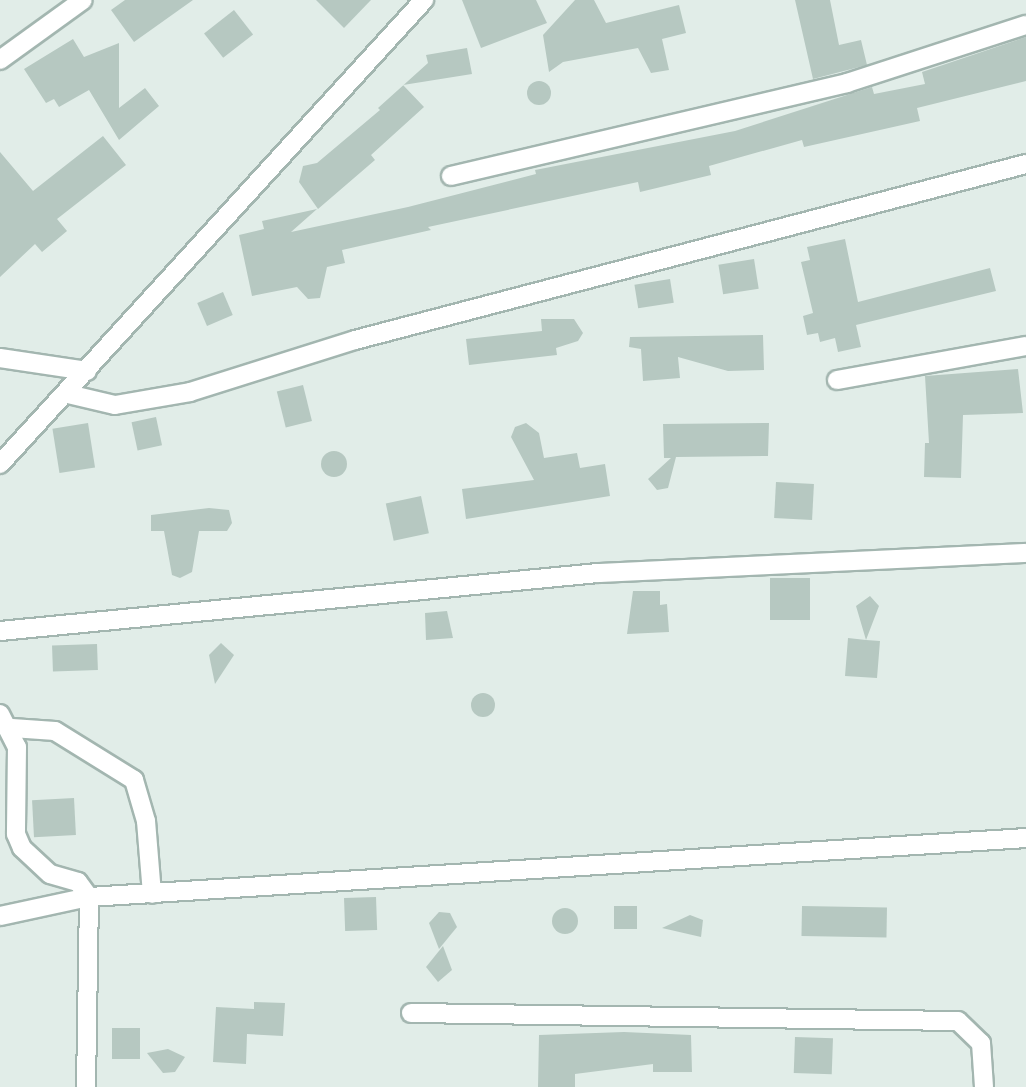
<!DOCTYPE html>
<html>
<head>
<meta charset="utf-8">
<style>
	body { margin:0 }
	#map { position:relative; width:1026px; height:1087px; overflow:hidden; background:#e1ede8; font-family:"Noto Sans",sans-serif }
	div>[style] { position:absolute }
	.building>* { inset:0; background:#b6c8c1; transform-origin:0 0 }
	.round { border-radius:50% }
	.roads { filter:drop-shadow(2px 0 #a3b6b0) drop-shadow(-2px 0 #a3b6b0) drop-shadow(0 2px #a3b6b0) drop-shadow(0 -2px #a3b6b0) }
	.minor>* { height:18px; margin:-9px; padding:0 9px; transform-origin:9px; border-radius:9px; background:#fff }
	span { translate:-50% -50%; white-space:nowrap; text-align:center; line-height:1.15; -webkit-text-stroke:4.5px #f2f9f6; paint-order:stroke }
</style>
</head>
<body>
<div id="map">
	<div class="building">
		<div style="clip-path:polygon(125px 0,193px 0,134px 42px,111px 10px)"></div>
		<div style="clip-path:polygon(316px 0,371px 0,344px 28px)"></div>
		<div style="clip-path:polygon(462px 0,536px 0,547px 23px,481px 48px)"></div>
		<div style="clip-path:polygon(575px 0,594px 0,606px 23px,679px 5px,686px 33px,662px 39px,669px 70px,651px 73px,638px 48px,563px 62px,549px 72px,543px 35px)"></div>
		<div style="clip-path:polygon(795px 0,830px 0,839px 45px,861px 40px,867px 65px,813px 79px)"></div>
		<div style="left:234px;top:10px;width:31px;height:38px;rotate:52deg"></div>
		<div style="clip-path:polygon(1026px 37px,1026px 81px,917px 108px,920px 121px,804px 147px,802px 140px,709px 166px,711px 175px,640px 192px,638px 182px,428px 227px,431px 230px,342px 250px,345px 263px,327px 267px,320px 298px,308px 299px,297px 287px,252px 296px,239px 235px,264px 229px,262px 221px,317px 209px,291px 232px,408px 207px,536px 174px,535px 170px,735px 131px,872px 87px,874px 94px,925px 84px,922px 72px)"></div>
		<div style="clip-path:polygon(73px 39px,84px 57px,119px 43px,119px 108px,145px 88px,159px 106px,119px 140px,89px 90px,59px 107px,54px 99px,46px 103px,24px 69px)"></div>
		<div style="clip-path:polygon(467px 48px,472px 74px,403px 85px,424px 107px,371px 155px,375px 160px,318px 209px,299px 182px,303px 166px,317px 163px,380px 110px,378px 108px,428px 63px,426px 55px)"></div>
		<div class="round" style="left:527px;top:81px;width:24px;height:24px"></div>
		<div style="clip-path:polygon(103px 136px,126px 165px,57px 219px,67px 231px,42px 252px,35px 244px,0 277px,0 152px,33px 191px)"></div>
		<div style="clip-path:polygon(845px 239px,858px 302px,990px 268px,996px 291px,856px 325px,861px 347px,838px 352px,835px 338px,820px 342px,818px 333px,807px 335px,803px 316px,813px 313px,801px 262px,810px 260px,807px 247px)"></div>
		<div style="left:754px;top:259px;width:30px;height:36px;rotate:81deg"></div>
		<div style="left:670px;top:279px;width:24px;height:36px;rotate:81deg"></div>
		<div style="left:223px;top:292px;width:25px;height:28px;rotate:67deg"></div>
		<div style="clip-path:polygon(541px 319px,574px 319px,583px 333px,578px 341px,556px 348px,557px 355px,469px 365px,466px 339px,542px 331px)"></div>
		<div style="clip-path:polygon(763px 335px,764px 370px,728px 371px,678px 357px,680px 378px,643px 381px,641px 349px,629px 347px,630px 337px)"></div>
		<div style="clip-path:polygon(1018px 369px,1023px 413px,963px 415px,961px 478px,924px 477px,925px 443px,929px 443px,925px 376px)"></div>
		<div style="left:303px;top:385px;width:37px;height:27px;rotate:76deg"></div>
		<div style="left:156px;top:417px;width:29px;height:25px;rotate:78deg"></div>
		<div style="left:88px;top:423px;width:45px;height:36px;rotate:81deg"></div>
		<div style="clip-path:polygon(526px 423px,539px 433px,544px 458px,577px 453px,580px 468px,605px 464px,610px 496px,466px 519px,462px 489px,534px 480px,511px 437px,515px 427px)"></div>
		<div style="clip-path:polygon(769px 423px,768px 456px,676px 457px,668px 488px,657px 490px,648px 479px,671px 458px,664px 458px,663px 424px)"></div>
		<div class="round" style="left:321px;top:451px;width:26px;height:26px"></div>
		<div style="left:776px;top:482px;width:38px;height:36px;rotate:3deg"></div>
		<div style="left:421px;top:496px;width:38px;height:36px;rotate:78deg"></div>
		<div style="clip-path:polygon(209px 508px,229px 510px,232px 523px,227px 531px,199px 531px,192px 572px,180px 578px,172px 575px,164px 531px,151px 531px,151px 515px)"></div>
		<div style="left:770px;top:578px;width:40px;height:42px"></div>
		<div style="clip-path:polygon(633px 591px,660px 591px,660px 605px,667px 604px,669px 632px,627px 634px)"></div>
		<div style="clip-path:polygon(870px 596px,879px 606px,866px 640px,880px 641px,877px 678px,845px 676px,848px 638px,866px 640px,856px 606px)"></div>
		<div style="clip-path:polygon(447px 611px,453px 638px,426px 640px,425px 613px)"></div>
		<div style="clip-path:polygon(221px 643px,234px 655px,215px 684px,209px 655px)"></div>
		<div style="left:97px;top:644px;width:26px;height:45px;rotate:88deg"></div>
		<div class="round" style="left:471px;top:693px;width:24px;height:24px"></div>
		<div style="left:74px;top:798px;width:37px;height:42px;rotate:87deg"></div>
		<div style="left:376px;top:897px;width:33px;height:32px;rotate:88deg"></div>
		<div style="left:614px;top:906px;width:23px;height:23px"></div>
		<div style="left:802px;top:906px;width:85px;height:30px;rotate:1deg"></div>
		<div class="round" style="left:552px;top:908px;width:26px;height:26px"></div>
		<div style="clip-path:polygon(439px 912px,450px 913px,457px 927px,439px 949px,429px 923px)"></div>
		<div style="clip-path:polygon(690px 915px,703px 920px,701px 937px,662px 928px)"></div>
		<div style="clip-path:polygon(443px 946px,452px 970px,438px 982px,426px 967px)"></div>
		<div style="clip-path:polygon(254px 1002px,285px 1003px,283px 1036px,247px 1034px,246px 1064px,213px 1062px,216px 1007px,254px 1009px)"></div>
		<div style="left:112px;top:1028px;width:28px;height:31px"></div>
		<div style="clip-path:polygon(624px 1032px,691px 1035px,692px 1072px,653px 1072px,653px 1064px,575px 1074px,575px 1087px,538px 1087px,539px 1035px)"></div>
		<div style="left:795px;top:1037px;width:38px;height:36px;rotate:2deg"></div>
		<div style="clip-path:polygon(168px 1049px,185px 1057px,175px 1072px,163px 1073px,147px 1053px)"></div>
	</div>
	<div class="roads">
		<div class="minor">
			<div style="left:0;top:60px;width:102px;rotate:-35.9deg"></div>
			<div style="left:451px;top:176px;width:407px;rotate:-13.2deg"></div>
			<div style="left:847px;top:83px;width:188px;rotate:-18deg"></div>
			<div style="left:0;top:358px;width:88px;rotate:8.5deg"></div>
			<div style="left:837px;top:380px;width:192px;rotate:-10.2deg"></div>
			<div style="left:68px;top:394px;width:48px;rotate:13.2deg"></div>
			<div style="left:115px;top:405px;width:76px;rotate:-9.8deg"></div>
			<div style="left:190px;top:392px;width:173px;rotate:-17.5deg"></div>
			<div style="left:355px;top:340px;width:694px;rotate:-14.7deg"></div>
			<div style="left:0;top:464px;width:629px;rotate:-47.58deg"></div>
			<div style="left:0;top:631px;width:601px;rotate:-5.54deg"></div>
			<div style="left:598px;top:573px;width:428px;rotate:-2.7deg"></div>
			<div style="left:0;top:714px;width:37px;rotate:63deg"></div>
			<div style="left:17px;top:747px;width:87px;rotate:90.7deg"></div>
			<div style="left:16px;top:834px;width:15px;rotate:67deg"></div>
			<div style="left:22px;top:848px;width:38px;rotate:43deg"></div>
			<div style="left:50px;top:874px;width:29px;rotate:16deg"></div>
			<div style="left:78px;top:882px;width:19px;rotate:54deg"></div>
			<div style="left:89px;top:897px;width:190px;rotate:90.9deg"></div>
			<div style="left:12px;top:728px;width:43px;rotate:4deg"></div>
			<div style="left:55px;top:731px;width:93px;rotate:31.8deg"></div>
			<div style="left:134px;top:780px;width:43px;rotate:73.7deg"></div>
			<div style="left:146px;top:821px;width:73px;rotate:85.3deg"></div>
			<div style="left:0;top:916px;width:91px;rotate:-12.1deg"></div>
			<div style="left:89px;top:897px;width:939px;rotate:-3.6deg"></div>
			<div style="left:411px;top:1013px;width:547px;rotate:0.84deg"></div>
			<div style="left:958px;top:1021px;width:32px;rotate:44deg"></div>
			<div style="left:981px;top:1043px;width:44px;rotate:86.1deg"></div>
		</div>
	</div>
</div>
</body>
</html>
